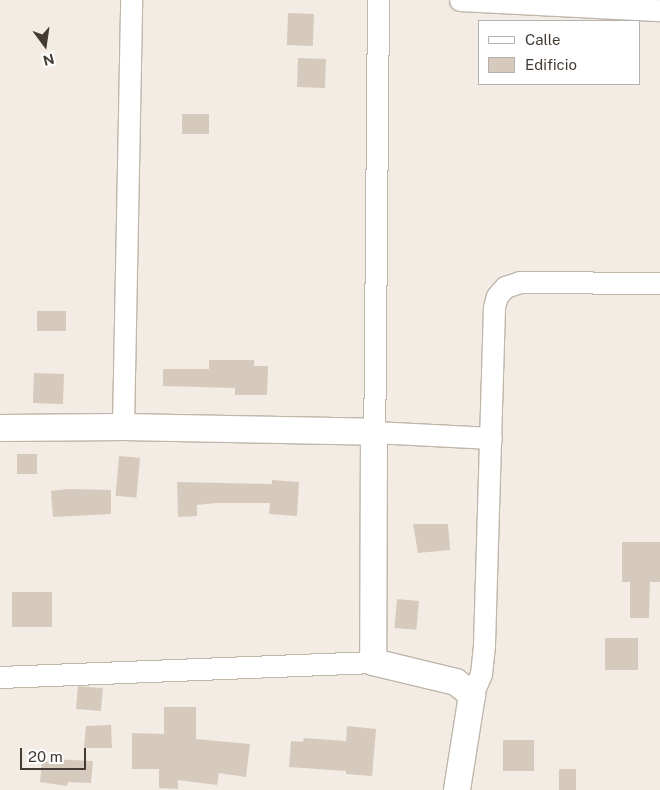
<!DOCTYPE html>
<html>
<head>
<meta charset="utf-8">
<style>
	body { margin:0 }
	#map { position:relative; width:660px; height:790px; overflow:hidden; background:#f2ece4; font-family:"Public Sans",sans-serif }
	div>[style] { position:absolute }
	.building>* { inset:0; background:#d6cabd; transform-origin:0 0 }
	.roads { filter:drop-shadow(1px 0 #c0b6aa) drop-shadow(-1px 0 #c0b6aa) drop-shadow(0 1px #c0b6aa) drop-shadow(0 -1px #c0b6aa) }
	.minor>* { height:21px; margin:-10.5px; padding:0 10.5px; transform-origin:10.5px; border-radius:10.5px; background:#fff }
	.tertiary>* { height:26px; margin:-13px; padding:0 13px; transform-origin:13px; border-radius:13px; background:#fff }
	span { translate:-50% -50%; white-space:nowrap; text-align:center; line-height:1.15; -webkit-text-stroke:4px #fff; paint-order:stroke }
	.legend { position:absolute; left:478px; top:20px; width:162px; height:65px; box-sizing:border-box; background:#fff; border:1px solid #b4b1ae; margin:0; padding:6px 9px; list-style:none; font-size:15px; color:#443c34 }
	.legend li { display:flex; align-items:center; gap:10px; height:25px }
	.legend b { width:25px; border:1px solid #b4b1ae }
	.north { position:absolute; left:20px; top:20px; width:50px; height:50px; -webkit-text-stroke:4px #fff; paint-order:stroke; rotate:166deg; font-size:14px; font-weight:700; line-height:20px; text-align:center; color:#443c34 }
	.north::after { content:''; display:block; margin:auto; width:18px; height:22px; background:#443c34; clip-path:polygon(50% 0,100% 100%,50% 72%,0 100%) }
	.scale { position:absolute; left:20px; top:748px; width:66px; height:22px; box-sizing:border-box; border:2px solid #443c34; border-top:0; padding-left:6px; font-size:15px; line-height:18px; white-space:nowrap; color:#443c34; -webkit-text-stroke:4px #fff; paint-order:stroke }
</style>
</head>
<body>
<div id="map">
	<div class="building">
		<div style="left:288px;top:13px;width:26px;height:32px;rotate:2deg"></div>
		<div style="left:298px;top:58px;width:28px;height:29px;rotate:2deg"></div>
		<div style="left:182px;top:114px;width:27px;height:20px"></div>
		<div style="left:37px;top:311px;width:29px;height:20px"></div>
		<div style="clip-path:polygon(209px 360px,254px 360px,254px 366px,268px 366px,267px 395px,235px 395px,235px 388px,163px 386px,163px 369px,209px 369px)"></div>
		<div style="left:34px;top:373px;width:30px;height:30px;rotate:2deg"></div>
		<div style="left:17px;top:454px;width:20px;height:20px"></div>
		<div style="left:119px;top:456px;width:21px;height:40px;rotate:5deg"></div>
		<div style="clip-path:polygon(272px 480px,299px 482px,297px 516px,269px 514px,270px 503px,217px 503px,197px 505px,197px 516px,178px 517px,177px 482px,272px 484px)"></div>
		<div style="clip-path:polygon(68px 489px,111px 490px,111px 514px,53px 517px,51px 491px)"></div>
		<div style="clip-path:polygon(413px 524px,448px 524px,450px 550px,418px 553px)"></div>
		<div style="clip-path:polygon(622px 542px,660px 542px,660px 582px,650px 582px,649px 618px,630px 618px,630px 582px,622px 582px)"></div>
		<div style="left:12px;top:592px;width:40px;height:35px"></div>
		<div style="left:397px;top:599px;width:22px;height:29px;rotate:5deg"></div>
		<div style="left:605px;top:638px;width:33px;height:32px"></div>
		<div style="left:78px;top:686px;width:25px;height:23px;rotate:5deg"></div>
		<div style="clip-path:polygon(164px 707px,196px 707px,196px 739px,250px 744px,246px 777px,219px 773px,217px 785px,178px 780px,178px 789px,159px 788px,159px 769px,132px 769px,132px 733px,164px 734px)"></div>
		<div style="clip-path:polygon(111px 725px,112px 748px,84px 748px,86px 726px)"></div>
		<div style="clip-path:polygon(347px 726px,376px 729px,372px 776px,346px 774px,346px 771px,289px 767px,291px 741px,303px 742px,304px 738px,346px 741px)"></div>
		<div style="left:503px;top:740px;width:31px;height:31px"></div>
		<div style="clip-path:polygon(50px 759px,93px 761px,91px 783px,68px 782px,67px 786px,40px 782px,42px 761px,50px 762px)"></div>
		<div style="left:559px;top:769px;width:17px;height:21px"></div>
	</div>
	<div class="roads">
		<div class="minor">
			<div style="left:378px;top:0;width:432px;rotate:90.5deg"></div>
			<div style="left:374px;top:432px;width:117px;rotate:2.9deg"></div>
			<div style="left:460px;top:0;width:200px;rotate:2.9deg"></div>
			<div style="left:123px;top:427px;width:427px;rotate:-88.9deg"></div>
			<div style="left:0;top:677px;width:373px;rotate:-2.3deg"></div>
			<div style="left:472px;top:695px;width:23px;rotate:-67deg"></div>
			<div style="left:481px;top:674px;width:30px;rotate:-84deg"></div>
			<div style="left:484px;top:644px;width:337px;rotate:-88.3deg"></div>
			<div style="left:494px;top:307px;width:11px;rotate:-75deg"></div>
			<div style="left:497px;top:296px;width:12px;rotate:-48deg"></div>
			<div style="left:505px;top:287px;width:16px;rotate:-18deg"></div>
			<div style="left:520px;top:282px;width:140px;rotate:0.4deg"></div>
		</div>
		<div class="tertiary">
			<div style="left:0;top:428px;width:123px;rotate:-0.5deg"></div>
			<div style="left:123px;top:427px;width:251px;rotate:1.1deg"></div>
			<div style="left:374px;top:432px;width:230px;rotate:90.2deg"></div>
			<div style="left:373px;top:662px;width:85px;rotate:13.5deg"></div>
			<div style="left:456px;top:682px;width:21px;rotate:39deg"></div>
			<div style="left:472px;top:695px;width:96px;rotate:99deg"></div>
		</div>
	</div>
	<ul class="legend">
	<li><b style="height:6px;background:#fff"></b>Calle</li>
	<li><b style="height:14px;background:#d6cabd"></b>Edificio</li>
	</ul>
	<div class="north">N</div>
	<div class="scale">20 m</div>
</div>
</body>
</html>
